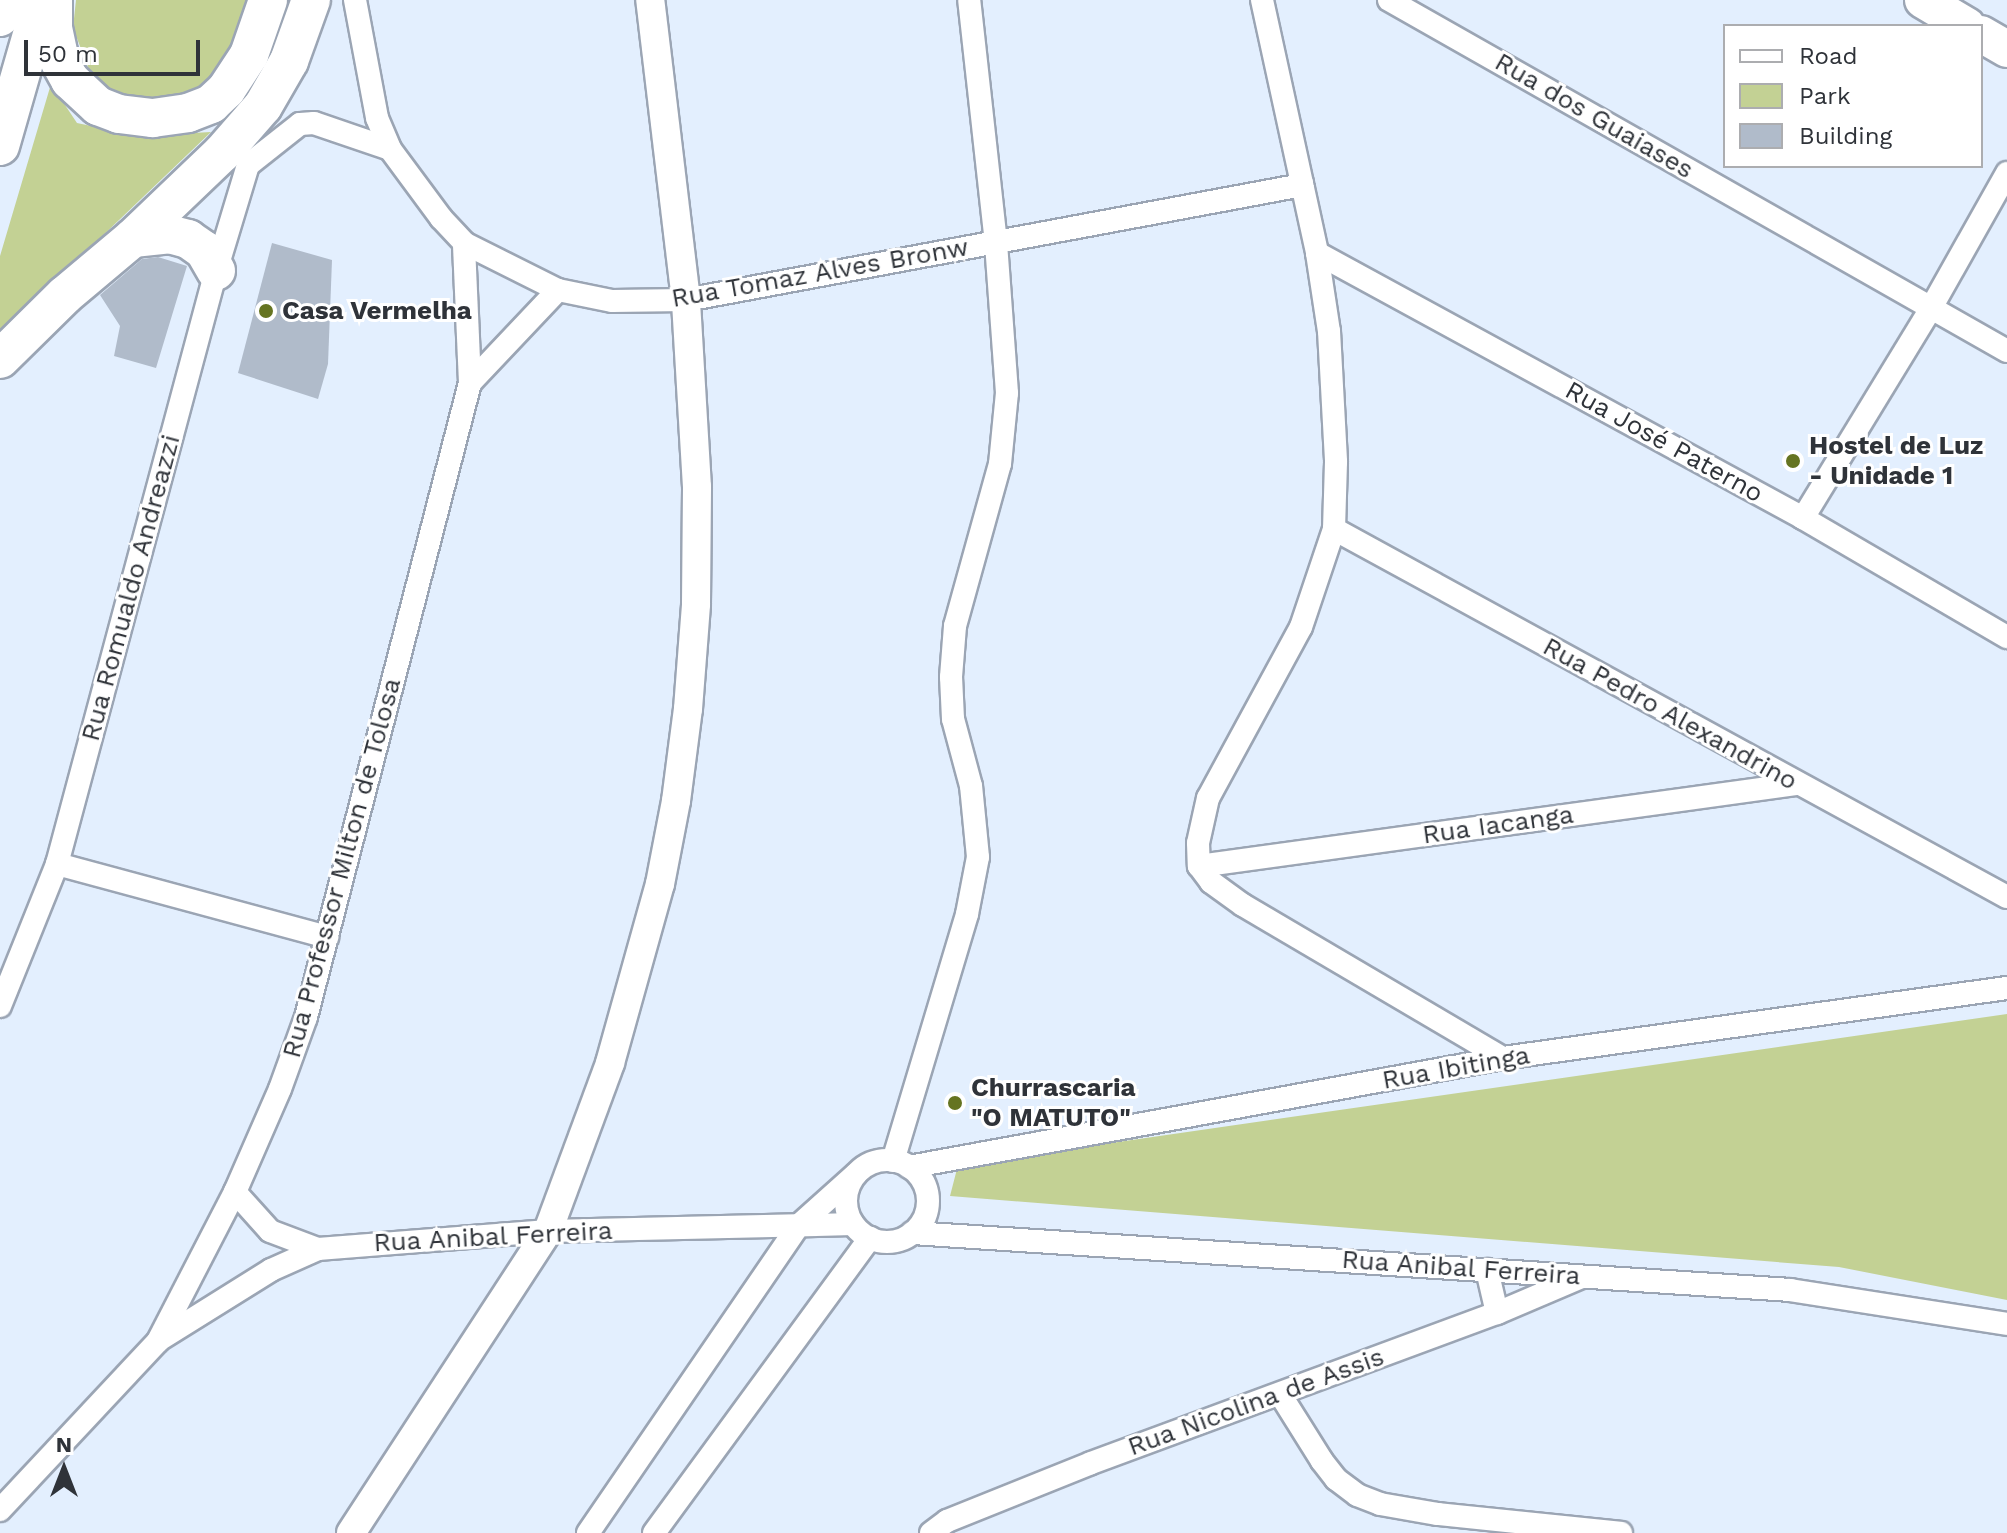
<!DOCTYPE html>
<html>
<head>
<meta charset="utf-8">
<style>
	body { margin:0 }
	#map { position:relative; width:2007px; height:1533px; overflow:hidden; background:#e3effe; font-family:"Work Sans",sans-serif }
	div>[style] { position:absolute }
	.green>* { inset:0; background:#c3d194 }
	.building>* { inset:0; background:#b0bbca }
	.roads { filter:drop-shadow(2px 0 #9ba5b4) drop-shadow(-2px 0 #9ba5b4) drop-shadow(0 2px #9ba5b4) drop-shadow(0 -2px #9ba5b4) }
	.minor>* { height:22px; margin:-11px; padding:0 11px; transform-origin:11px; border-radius:11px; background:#fff }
	.minor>.ring { margin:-11px; padding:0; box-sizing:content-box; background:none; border:22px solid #fff; border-radius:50% }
	.tertiary>* { height:28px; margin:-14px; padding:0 14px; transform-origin:14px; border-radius:14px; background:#fff }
	.primary>* { height:36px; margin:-18px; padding:0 18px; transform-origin:18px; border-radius:18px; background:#fff }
	.trunk>* { height:38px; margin:-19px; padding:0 19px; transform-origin:19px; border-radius:19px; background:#fff }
	.dots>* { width:22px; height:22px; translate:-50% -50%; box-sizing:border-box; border:4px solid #fff; border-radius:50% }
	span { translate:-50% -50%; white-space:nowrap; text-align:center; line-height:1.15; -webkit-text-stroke:6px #fff; paint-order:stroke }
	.street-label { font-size:26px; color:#2f3339 }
	.poi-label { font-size:26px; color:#2f3339; font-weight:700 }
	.left { translate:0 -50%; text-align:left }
	.legend { position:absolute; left:1723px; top:24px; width:260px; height:144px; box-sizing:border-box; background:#fff; border:2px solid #acadb0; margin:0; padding:10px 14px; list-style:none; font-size:24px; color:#2f3339 }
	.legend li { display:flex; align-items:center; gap:16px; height:40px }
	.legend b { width:40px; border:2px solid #acadb0 }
	.north { position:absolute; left:24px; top:1429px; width:80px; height:80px; -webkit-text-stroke:6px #fff; paint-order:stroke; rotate:0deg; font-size:22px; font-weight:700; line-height:32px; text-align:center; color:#2f3339 }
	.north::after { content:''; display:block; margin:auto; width:28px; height:36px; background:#2f3339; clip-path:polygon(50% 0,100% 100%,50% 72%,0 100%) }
	.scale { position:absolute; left:24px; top:40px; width:176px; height:36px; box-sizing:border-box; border:4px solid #2f3339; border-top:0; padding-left:10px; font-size:24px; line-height:28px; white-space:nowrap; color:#2f3339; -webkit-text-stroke:6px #fff; paint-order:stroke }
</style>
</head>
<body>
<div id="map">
	<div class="green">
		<div style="clip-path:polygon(76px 0,248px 0,232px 52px,215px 80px,188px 95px,134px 101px,93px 80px,73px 28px)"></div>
		<div style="clip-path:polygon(51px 84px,77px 123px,139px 136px,211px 132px,0 334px,0 256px)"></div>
		<div style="clip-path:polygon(2007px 1014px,2007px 1300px,1839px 1267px,950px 1196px,958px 1165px)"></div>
	</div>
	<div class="building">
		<div style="clip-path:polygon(272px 243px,332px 260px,328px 364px,318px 399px,238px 373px)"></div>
		<div style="clip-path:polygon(158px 257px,187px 266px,156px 368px,114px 356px,120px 326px,100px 295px,142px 259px)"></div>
	</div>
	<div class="roads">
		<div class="minor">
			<div style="left:355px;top:0;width:120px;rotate:79.4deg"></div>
			<div style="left:377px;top:118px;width:34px;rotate:67deg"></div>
			<div style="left:390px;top:149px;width:86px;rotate:53.5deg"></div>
			<div style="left:441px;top:218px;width:34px;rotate:47deg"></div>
			<div style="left:464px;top:243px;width:105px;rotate:26.6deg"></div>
			<div style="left:558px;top:290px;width:55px;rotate:11.5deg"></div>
			<div style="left:612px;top:301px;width:74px;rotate:-0.8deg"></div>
			<div style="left:686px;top:300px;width:627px;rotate:-10.57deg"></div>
			<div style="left:1262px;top:0;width:259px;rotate:77.7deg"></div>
			<div style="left:1317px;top:253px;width:79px;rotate:81.3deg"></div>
			<div style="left:1329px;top:331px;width:131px;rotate:86.9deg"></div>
			<div style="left:1336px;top:462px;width:67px;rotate:91.7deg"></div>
			<div style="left:1334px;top:529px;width:103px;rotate:108.6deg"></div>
			<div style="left:1301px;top:627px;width:195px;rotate:118.5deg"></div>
			<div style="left:1208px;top:798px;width:46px;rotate:102.5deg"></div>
			<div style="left:1198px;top:843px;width:23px;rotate:88deg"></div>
			<div style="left:1199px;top:866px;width:20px;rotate:53deg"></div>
			<div style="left:1211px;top:882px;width:39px;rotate:36deg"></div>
			<div style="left:1243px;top:905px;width:302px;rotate:30.5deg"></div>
			<div style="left:1389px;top:0;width:711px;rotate:29.59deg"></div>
			<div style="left:1317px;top:253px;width:554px;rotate:28.6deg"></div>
			<div style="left:1803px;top:518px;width:236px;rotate:30.3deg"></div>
			<div style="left:470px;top:383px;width:128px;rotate:-46.6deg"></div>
			<div style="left:1803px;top:518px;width:246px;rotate:-58.6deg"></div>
			<div style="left:1931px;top:308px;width:155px;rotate:-60.6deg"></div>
			<div style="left:1334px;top:529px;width:767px;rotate:28.67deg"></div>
			<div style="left:57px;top:864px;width:280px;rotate:15.1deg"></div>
			<div style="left:1199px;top:866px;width:604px;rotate:-7.81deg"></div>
			<div style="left:0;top:1006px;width:153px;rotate:-68.1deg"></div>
			<div style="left:57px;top:864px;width:614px;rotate:-74.99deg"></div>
			<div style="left:216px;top:271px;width:111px;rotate:-73.2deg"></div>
			<div style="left:248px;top:165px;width:66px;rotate:-38.3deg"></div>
			<div style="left:300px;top:124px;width:14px;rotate:-4deg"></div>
			<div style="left:314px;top:123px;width:80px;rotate:18.9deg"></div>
			<div class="ring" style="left:846px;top:1160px;width:60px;height:60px"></div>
			<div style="left:893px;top:1161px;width:258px;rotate:-73.3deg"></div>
			<div style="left:967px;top:914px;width:58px;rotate:-79.1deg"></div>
			<div style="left:978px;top:857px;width:71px;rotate:-95.6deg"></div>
			<div style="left:971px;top:786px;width:69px;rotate:-105deg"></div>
			<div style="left:953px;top:719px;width:42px;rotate:-92.7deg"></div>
			<div style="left:951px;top:677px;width:51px;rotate:-85.5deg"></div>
			<div style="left:955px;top:626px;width:168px;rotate:-74.5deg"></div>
			<div style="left:1000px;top:464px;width:71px;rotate:-84.4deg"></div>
			<div style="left:1007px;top:393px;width:150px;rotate:-94.2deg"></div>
			<div style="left:996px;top:243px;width:244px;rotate:-96.3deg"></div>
			<div style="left:909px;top:1167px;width:604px;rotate:-10.4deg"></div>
			<div style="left:1503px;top:1058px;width:509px;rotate:-7.91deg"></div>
			<div style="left:235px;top:1192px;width:52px;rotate:48.1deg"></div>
			<div style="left:270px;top:1231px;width:51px;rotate:20.6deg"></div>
			<div style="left:912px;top:1233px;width:880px;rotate:3.71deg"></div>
			<div style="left:1790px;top:1290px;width:220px;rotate:8.9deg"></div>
			<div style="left:1487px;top:1270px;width:44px;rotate:76.9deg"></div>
			<div style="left:159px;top:1340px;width:132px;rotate:-32deg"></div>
			<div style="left:271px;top:1270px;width:51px;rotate:-24.1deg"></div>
			<div style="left:318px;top:1249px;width:231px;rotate:-4.5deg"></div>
			<div style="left:548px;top:1231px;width:305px;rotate:-1.3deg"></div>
			<div style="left:1280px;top:1394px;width:79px;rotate:57.9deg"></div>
			<div style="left:1322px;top:1461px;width:23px;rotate:52deg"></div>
			<div style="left:1336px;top:1479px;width:26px;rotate:37deg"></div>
			<div style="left:1357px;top:1495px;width:25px;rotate:21deg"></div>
			<div style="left:1380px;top:1504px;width:59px;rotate:9.8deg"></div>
			<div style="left:1438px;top:1514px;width:184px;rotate:5.9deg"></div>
			<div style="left:0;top:1510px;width:231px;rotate:-46.9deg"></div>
			<div style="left:158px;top:1341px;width:168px;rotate:-62.7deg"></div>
			<div style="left:235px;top:1192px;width:112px;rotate:-66.4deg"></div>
			<div style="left:280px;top:1089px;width:77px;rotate:-70.1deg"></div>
			<div style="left:306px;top:1017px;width:655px;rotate:-75.5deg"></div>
			<div style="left:470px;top:383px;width:140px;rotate:-92.5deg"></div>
			<div style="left:588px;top:1533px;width:372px;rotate:-55.6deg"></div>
			<div style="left:798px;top:1226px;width:78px;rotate:-41.9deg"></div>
			<div style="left:654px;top:1533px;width:366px;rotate:-53.8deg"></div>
			<div style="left:931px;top:1533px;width:20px;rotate:-37deg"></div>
			<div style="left:947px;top:1521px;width:155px;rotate:-21.9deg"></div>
			<div style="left:1091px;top:1463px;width:433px;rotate:-20.3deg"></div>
			<div style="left:1497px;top:1313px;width:89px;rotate:-23.1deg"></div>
		</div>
		<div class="tertiary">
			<div style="left:351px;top:1533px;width:361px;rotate:-56.9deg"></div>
			<div style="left:548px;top:1231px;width:179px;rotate:-69.7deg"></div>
			<div style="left:610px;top:1063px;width:186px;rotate:-74.4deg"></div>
			<div style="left:660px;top:884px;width:85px;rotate:-79.1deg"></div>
			<div style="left:676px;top:801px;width:93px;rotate:-82.6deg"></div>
			<div style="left:688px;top:709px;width:105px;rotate:-85.6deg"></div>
			<div style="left:696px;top:604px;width:117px;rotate:-89.5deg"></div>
			<div style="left:697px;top:487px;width:187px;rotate:-93.4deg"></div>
			<div style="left:686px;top:300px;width:302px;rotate:-96.8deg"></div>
		</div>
		<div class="primary">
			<div style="left:1923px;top:0;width:51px;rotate:30.6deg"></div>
			<div style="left:1981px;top:34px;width:30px;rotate:30deg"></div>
		</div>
		<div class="trunk">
			<div style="left:53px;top:0;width:28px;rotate:90deg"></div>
			<div style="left:53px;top:28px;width:35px;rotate:78deg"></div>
			<div style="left:60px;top:62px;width:21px;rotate:61deg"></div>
			<div style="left:70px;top:80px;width:38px;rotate:43deg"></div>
			<div style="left:98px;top:106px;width:22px;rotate:21deg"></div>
			<div style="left:119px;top:114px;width:34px;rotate:7deg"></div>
			<div style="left:153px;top:118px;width:35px;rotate:-8deg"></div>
			<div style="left:188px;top:113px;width:25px;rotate:-21deg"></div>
			<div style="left:211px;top:104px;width:21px;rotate:-43deg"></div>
			<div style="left:226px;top:90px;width:42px;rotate:-56.7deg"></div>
			<div style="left:249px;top:55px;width:58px;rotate:-70.9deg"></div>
			<div style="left:0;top:17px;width:18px;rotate:-74deg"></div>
			<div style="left:0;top:146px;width:152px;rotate:-74deg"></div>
			<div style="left:133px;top:238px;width:36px;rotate:-6deg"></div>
			<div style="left:169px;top:234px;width:20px;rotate:15deg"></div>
			<div style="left:188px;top:239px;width:19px;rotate:35deg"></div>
			<div style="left:204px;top:250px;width:24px;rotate:60deg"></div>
			<div style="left:0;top:359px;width:91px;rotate:-44.6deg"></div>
			<div style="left:65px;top:295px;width:89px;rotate:-40deg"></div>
			<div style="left:133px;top:238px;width:123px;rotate:-43.7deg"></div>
			<div style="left:222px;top:153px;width:62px;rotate:-48.9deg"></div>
			<div style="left:263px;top:106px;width:52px;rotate:-60deg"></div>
			<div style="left:289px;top:61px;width:65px;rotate:-70.2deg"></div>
		</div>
	</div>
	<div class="dots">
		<div style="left:266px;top:311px;background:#657421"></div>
		<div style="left:1793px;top:461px;background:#657421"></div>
		<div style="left:955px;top:1103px;background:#657421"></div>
	</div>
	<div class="street-label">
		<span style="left:1594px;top:116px;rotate:30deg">Rua dos Guaiases</span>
		<span style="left:820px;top:273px;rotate:-10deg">Rua Tomaz Alves Bronw</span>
		<span style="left:1664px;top:442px;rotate:29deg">Rua José Paterno</span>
		<span style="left:131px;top:588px;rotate:-75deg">Rua Romualdo Andreazzi</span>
		<span style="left:1670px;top:714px;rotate:29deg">Rua Pedro Alexandrino</span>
		<span style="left:1498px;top:825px;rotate:-8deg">Rua Iacanga</span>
		<span style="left:342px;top:868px;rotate:-75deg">Rua Professor Milton de Tolosa</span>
		<span style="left:1456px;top:1068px;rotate:-10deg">Rua Ibitinga</span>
		<span style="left:493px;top:1237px;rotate:-3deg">Rua Anibal Ferreira</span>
		<span style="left:1461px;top:1268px;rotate:4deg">Rua Anibal Ferreira</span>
		<span style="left:1256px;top:1402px;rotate:-20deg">Rua Nicolina de Assis</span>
	</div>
	<div class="poi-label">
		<span class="left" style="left:282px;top:311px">Casa Vermelha</span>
		<span class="left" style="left:1809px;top:461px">Hostel de Luz<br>- Unidade 1</span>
		<span class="left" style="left:971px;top:1103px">Churrascaria<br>"O MATUTO"</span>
	</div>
	<ul class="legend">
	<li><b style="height:10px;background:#fff"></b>Road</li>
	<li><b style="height:22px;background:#c3d194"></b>Park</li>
	<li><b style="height:22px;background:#b0bbca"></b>Building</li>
	</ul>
	<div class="north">N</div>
	<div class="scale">50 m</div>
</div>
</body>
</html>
